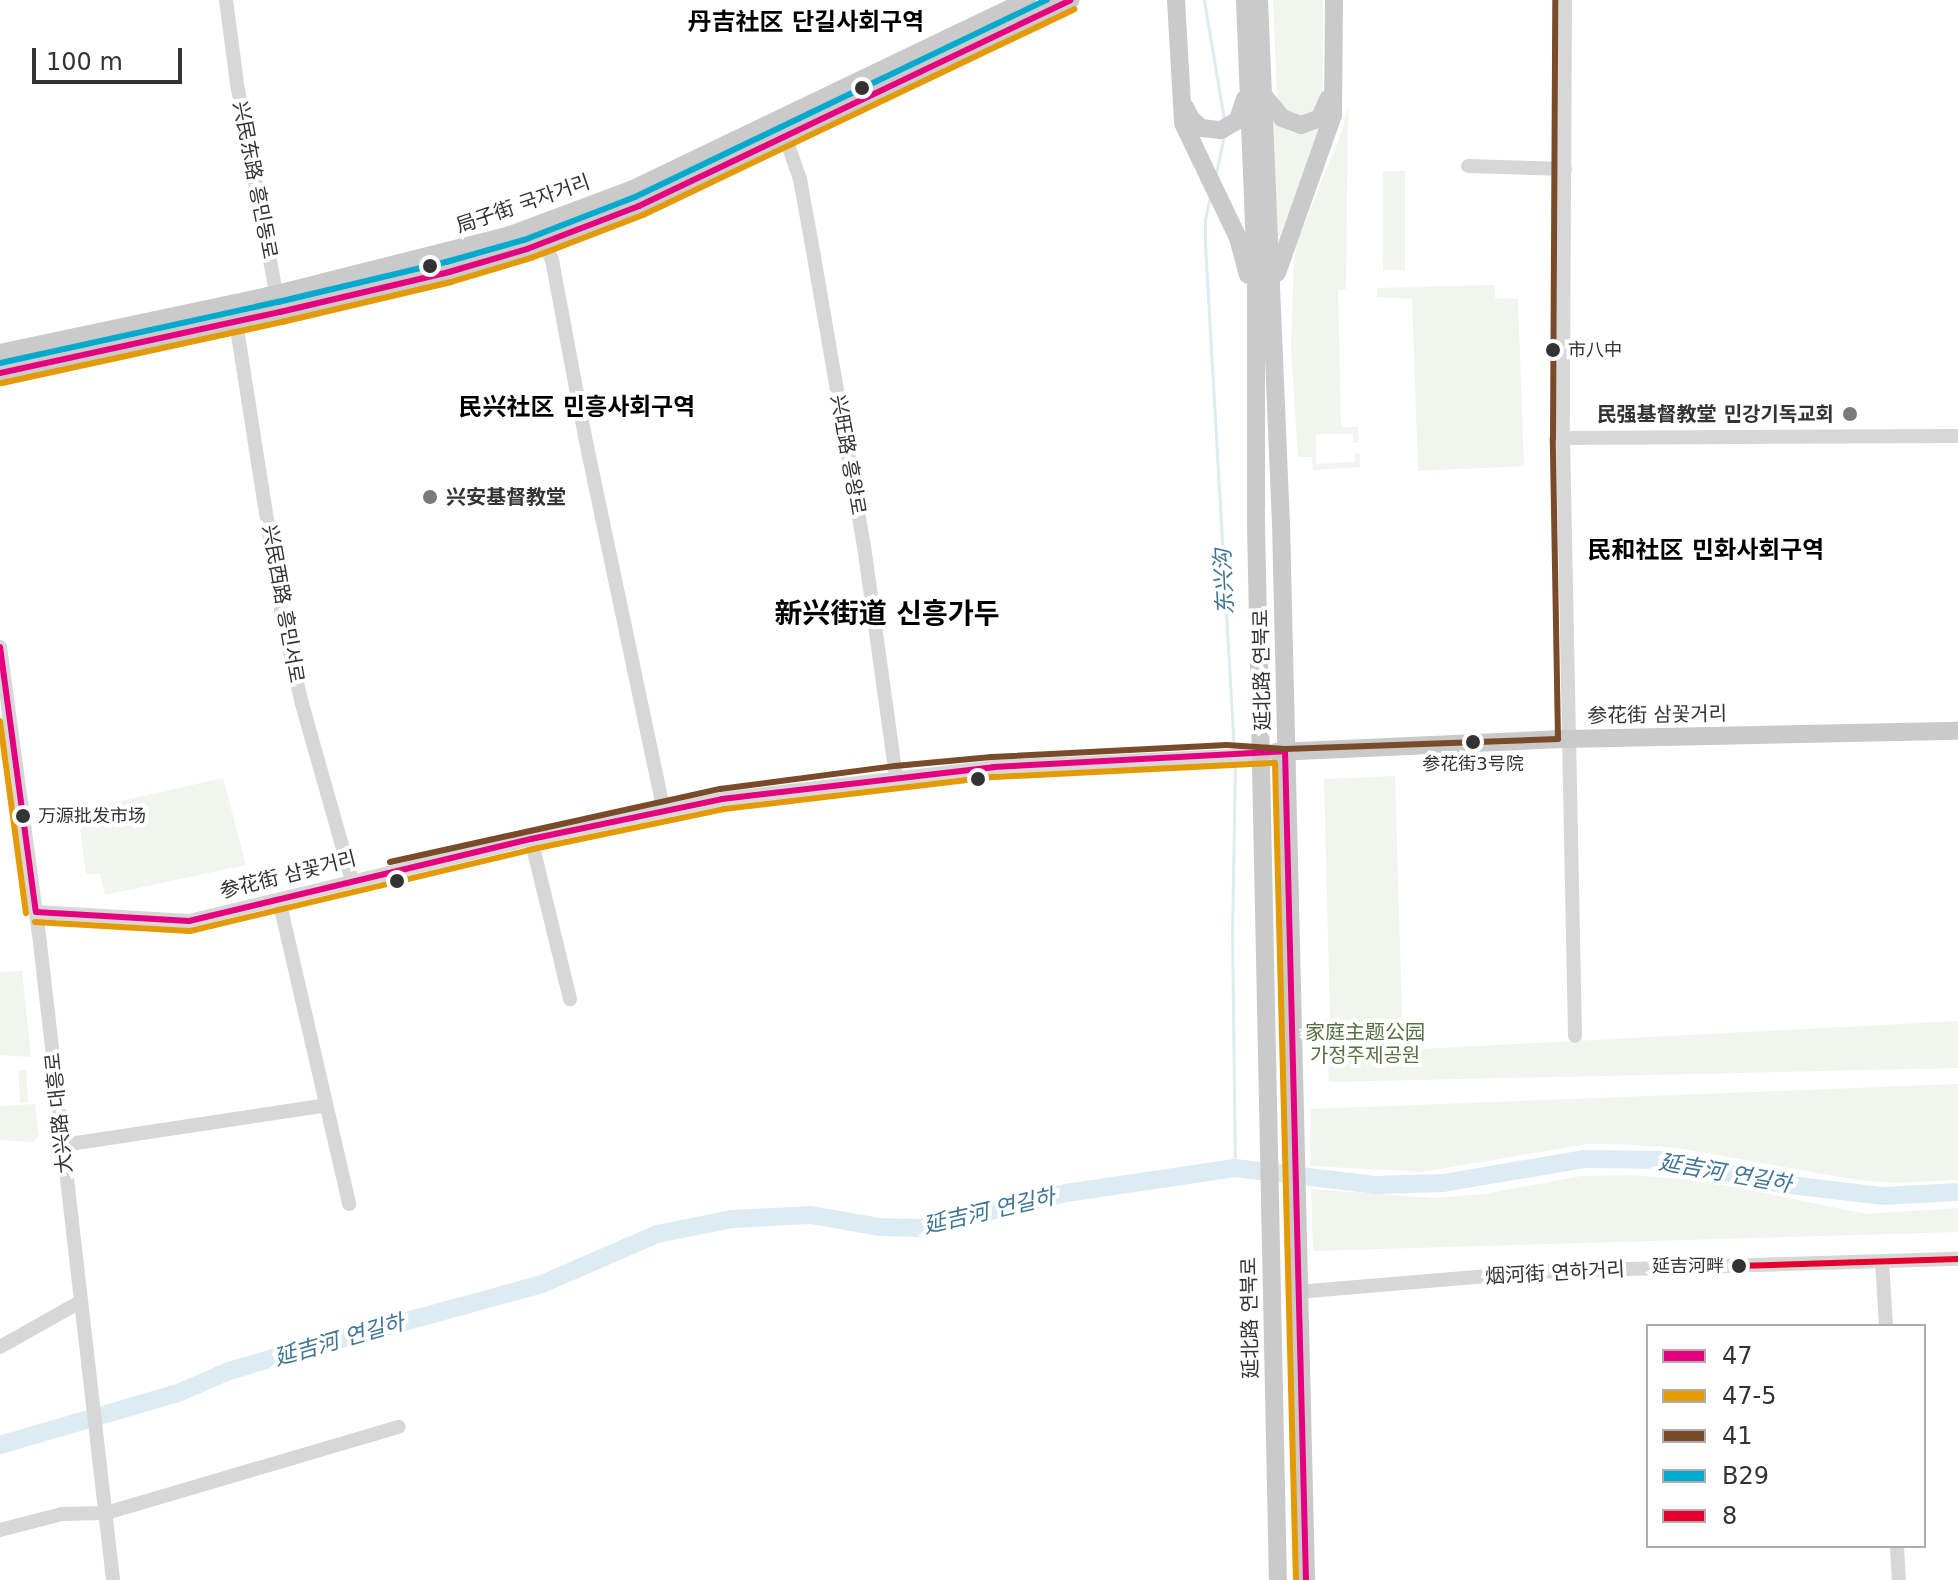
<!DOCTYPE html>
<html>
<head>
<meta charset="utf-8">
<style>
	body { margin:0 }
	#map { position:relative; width:1958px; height:1580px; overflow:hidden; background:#fff; font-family:"DejaVu Sans","Noto Sans SC","Noto Sans KR",sans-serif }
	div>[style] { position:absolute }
	.green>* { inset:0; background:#f1f5ed; transform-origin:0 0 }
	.stream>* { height:3px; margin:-1.5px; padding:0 1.5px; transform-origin:1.5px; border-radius:1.5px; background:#ddebf3 }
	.river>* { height:18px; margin:-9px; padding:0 9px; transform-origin:9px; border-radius:9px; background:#ddebf3 }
	.minor>* { height:14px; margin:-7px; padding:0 7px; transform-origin:7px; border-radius:7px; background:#d7d7d7 }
	.major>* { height:18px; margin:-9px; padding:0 9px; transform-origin:9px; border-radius:9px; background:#cacaca }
	.bus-1>* { height:6px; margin:-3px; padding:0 3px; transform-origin:3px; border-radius:3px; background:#e5007d }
	.bus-2>* { height:6px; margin:-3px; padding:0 3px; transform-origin:3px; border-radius:3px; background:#e39a05 }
	.bus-3>* { height:6px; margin:-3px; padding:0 3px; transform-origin:3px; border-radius:3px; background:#7a4b2a }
	.bus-4>* { height:6px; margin:-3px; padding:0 3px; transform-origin:3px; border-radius:3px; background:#00a9ce }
	.bus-5>* { height:6px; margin:-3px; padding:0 3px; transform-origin:3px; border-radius:3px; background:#e4002b }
	.dots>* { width:22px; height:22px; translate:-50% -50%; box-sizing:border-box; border:4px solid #fff; border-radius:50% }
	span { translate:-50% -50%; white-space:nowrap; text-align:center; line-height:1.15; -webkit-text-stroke:8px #fff; paint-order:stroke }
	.bus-label { font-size:18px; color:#333 }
	.left { translate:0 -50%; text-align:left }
	.right { translate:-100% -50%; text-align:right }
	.street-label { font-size:20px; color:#333 }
	.poi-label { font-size:20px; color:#333; font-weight:700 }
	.park-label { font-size:20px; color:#56703f }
	.water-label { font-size:22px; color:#3f7597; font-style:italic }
	.quarter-label { font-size:24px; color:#000; font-weight:700 }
	.district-label { font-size:28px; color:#000; font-weight:700 }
	.legend { position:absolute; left:1646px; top:1324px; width:280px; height:224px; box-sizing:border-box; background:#fff; border:2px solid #adadad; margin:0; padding:10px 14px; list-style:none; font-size:24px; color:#333 }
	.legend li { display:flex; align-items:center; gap:16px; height:40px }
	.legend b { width:40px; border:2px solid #adadad }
	.scale { position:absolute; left:32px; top:48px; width:150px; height:36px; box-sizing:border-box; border:4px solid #333; border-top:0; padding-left:10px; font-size:24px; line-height:28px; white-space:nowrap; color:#333; -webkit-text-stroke:6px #fff; paint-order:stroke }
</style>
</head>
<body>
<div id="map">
	<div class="green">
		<div style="clip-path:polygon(1273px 0,1323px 0,1323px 94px,1316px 110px,1304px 116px,1291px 114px,1277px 98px)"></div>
		<div style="clip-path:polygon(1348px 105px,1346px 289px,1338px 290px,1341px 427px,1358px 427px,1358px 443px,1353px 443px,1353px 434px,1316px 434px,1316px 464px,1355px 462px,1355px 453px,1360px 453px,1360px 467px,1313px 470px,1312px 457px,1298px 457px,1291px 346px,1294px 261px,1297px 243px,1343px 128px)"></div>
		<div style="clip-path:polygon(1271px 116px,1319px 125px,1322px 129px,1276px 244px)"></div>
		<div style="left:1383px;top:171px;width:22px;height:99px"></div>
		<div style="clip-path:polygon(1495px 285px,1495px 298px,1518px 299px,1524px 466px,1418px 471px,1412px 299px,1377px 297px,1377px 288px)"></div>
		<div style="clip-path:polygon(1395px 776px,1403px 1050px,1958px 1021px,1958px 1068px,1329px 1082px,1325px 1019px,1330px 1019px,1324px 779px)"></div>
		<div style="clip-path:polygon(223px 778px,246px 865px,105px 895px,100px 873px,86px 875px,78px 811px)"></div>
		<div style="clip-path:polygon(22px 971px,31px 1057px,0 1055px,0 972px)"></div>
		<div style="left:26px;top:1070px;width:32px;height:8px;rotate:86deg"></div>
		<div style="clip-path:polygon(1958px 1084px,1958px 1180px,1896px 1183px,1857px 1180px,1677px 1148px,1616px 1144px,1588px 1144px,1422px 1172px,1310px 1166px,1311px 1109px)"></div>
		<div style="clip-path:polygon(35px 1104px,39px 1136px,33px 1142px,0 1140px,0 1106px)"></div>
		<div style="clip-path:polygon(1629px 1175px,1700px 1180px,1867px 1214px,1958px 1208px,1958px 1232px,1313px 1251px,1311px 1189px,1435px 1198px,1485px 1194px,1581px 1176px)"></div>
	</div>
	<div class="stream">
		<div style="left:1204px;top:0;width:121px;rotate:80.5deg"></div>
		<div style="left:1216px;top:173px;width:40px;rotate:-78deg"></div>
		<div style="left:1210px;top:196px;width:24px;rotate:102deg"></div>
		<div style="left:1205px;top:219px;width:25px;rotate:90deg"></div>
		<div style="left:1205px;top:244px;width:508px;rotate:86.73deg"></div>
		<div style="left:1235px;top:763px;width:164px;rotate:91deg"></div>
		<div style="left:1232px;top:927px;width:241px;rotate:89.3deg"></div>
	</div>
	<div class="river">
		<div style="left:0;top:1445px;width:185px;rotate:-16.3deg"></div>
		<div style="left:178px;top:1393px;width:56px;rotate:-23.3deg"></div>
		<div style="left:229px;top:1371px;width:75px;rotate:-16.3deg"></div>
		<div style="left:301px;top:1350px;width:250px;rotate:-15.3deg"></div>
		<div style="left:542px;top:1284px;width:125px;rotate:-23.5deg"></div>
		<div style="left:657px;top:1234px;width:76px;rotate:-11.3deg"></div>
		<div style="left:732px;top:1219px;width:79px;rotate:-2.9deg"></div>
		<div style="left:811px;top:1215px;width:69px;rotate:10deg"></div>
		<div style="left:879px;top:1227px;width:42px;rotate:1.4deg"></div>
		<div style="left:921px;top:1228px;width:149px;rotate:-13.6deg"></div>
		<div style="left:1066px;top:1193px;width:171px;rotate:-8.4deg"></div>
		<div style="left:1235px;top:1168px;width:141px;rotate:6.9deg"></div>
		<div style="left:1375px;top:1185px;width:68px;rotate:-1.7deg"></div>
		<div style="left:1443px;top:1183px;width:144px;rotate:-9.6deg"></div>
		<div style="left:1585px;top:1159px;width:79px;rotate:0.7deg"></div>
		<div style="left:1664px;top:1160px;width:120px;rotate:11.5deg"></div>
		<div style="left:1782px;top:1184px;width:102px;rotate:6.8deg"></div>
		<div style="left:1883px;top:1196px;width:75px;rotate:-3.1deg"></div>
	</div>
	<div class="minor">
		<div style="left:226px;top:0;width:85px;rotate:82.5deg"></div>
		<div style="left:237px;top:84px;width:223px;rotate:79.4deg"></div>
		<div style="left:1565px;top:0;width:438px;rotate:90.3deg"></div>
		<div style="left:1563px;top:438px;width:598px;rotate:88.85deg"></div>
		<div style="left:785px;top:136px;width:46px;rotate:70.8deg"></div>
		<div style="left:800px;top:179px;width:79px;rotate:79.8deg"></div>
		<div style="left:814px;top:257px;width:293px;rotate:80.2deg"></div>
		<div style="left:864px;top:546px;width:232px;rotate:82.1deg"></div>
		<div style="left:1468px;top:166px;width:97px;rotate:1.8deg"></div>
		<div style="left:544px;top:243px;width:19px;rotate:65deg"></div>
		<div style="left:552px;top:260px;width:180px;rotate:79.4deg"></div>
		<div style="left:585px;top:437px;width:382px;rotate:78.1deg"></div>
		<div style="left:236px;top:322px;width:292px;rotate:81.1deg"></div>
		<div style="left:281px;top:611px;width:95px;rotate:77.3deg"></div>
		<div style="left:302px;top:704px;width:184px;rotate:74.2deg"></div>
		<div style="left:1563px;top:438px;width:395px;rotate:-0.3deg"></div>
		<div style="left:0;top:647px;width:299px;rotate:82.3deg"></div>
		<div style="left:40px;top:943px;width:641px;rotate:83.46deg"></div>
		<div style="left:531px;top:839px;width:165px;rotate:76.3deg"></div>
		<div style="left:279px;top:900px;width:312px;rotate:77deg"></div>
		<div style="left:36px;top:912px;width:153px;rotate:3.4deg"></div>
		<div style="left:189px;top:921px;width:352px;rotate:-13.5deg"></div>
		<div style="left:531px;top:839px;width:195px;rotate:-11.8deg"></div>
		<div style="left:722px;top:799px;width:273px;rotate:-6.7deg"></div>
		<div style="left:993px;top:767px;width:268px;rotate:-2.6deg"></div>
		<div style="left:63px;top:1145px;width:266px;rotate:-8.6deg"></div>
		<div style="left:1882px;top:1261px;width:65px;rotate:86.5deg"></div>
		<div style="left:1297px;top:1292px;width:237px;rotate:-4.8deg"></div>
		<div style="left:1533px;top:1272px;width:425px;rotate:-1.8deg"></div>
		<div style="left:0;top:1347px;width:92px;rotate:-29.4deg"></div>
		<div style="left:0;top:1530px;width:64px;rotate:-14.5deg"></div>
		<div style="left:62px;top:1514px;width:44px;rotate:-1.3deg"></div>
		<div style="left:106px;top:1513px;width:305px;rotate:-16.4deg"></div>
		<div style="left:1897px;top:1546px;width:34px;rotate:87deg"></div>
	</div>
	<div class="major">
		<div style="left:1176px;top:0;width:123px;rotate:86.7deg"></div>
		<div style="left:1183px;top:123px;width:127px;rotate:64.4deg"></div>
		<div style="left:1238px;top:238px;width:38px;rotate:75deg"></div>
		<div style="left:1245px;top:0;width:277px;rotate:87.7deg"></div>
		<div style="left:1256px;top:277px;width:248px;rotate:90deg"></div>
		<div style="left:1256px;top:525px;width:1055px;rotate:88.81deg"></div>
		<div style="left:1259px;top:0;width:524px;rotate:87.6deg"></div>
		<div style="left:1281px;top:524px;width:1056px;rotate:88.64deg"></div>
		<div style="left:1263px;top:95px;width:30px;rotate:50deg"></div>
		<div style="left:1282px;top:118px;width:20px;rotate:20deg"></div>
		<div style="left:1301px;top:125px;width:20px;rotate:-20deg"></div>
		<div style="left:1320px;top:118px;width:21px;rotate:-67deg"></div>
		<div style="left:1185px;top:107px;width:13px;rotate:63deg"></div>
		<div style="left:1191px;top:119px;width:13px;rotate:42deg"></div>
		<div style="left:1201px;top:128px;width:20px;rotate:6deg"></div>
		<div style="left:1221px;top:130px;width:20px;rotate:-30deg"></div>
		<div style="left:1238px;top:120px;width:22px;rotate:-72deg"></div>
		<div style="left:1277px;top:273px;width:168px;rotate:-70.5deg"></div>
		<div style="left:1333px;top:115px;width:115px;rotate:-89.5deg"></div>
		<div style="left:0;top:353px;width:283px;rotate:-12deg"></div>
		<div style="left:277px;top:294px;width:240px;rotate:-14.2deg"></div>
		<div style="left:510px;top:235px;width:131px;rotate:-20.5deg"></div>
		<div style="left:633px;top:189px;width:437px;rotate:-25.6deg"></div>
		<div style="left:0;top:373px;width:287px;rotate:-12.3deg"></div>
		<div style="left:280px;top:312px;width:174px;rotate:-13.3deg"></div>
		<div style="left:449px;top:272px;width:81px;rotate:-16.4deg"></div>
		<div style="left:527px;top:249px;width:120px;rotate:-21deg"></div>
		<div style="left:639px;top:206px;width:478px;rotate:-25.5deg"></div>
		<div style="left:1276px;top:752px;width:291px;rotate:-2.6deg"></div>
		<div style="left:1567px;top:739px;width:391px;rotate:-1.2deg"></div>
	</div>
	<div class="bus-1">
		<div style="left:0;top:373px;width:287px;rotate:-12.3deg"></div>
		<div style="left:280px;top:312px;width:174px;rotate:-13.3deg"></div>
		<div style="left:449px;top:272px;width:81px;rotate:-16.4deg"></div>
		<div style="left:527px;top:249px;width:120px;rotate:-21deg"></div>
		<div style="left:639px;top:206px;width:478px;rotate:-25.5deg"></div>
		<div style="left:0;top:647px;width:267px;rotate:82.3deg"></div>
		<div style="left:36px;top:912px;width:153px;rotate:3.4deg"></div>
		<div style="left:189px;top:921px;width:352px;rotate:-13.5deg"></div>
		<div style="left:531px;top:839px;width:195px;rotate:-11.8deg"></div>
		<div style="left:722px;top:799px;width:273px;rotate:-6.7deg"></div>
		<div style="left:993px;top:767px;width:292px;rotate:-3.1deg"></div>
		<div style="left:1285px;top:751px;width:829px;rotate:88.55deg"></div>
	</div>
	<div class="bus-2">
		<div style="left:2px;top:383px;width:287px;rotate:-12.3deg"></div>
		<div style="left:282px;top:322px;width:174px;rotate:-13.3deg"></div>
		<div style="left:451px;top:282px;width:84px;rotate:-16.7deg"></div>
		<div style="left:531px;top:258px;width:120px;rotate:-21deg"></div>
		<div style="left:643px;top:215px;width:478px;rotate:-25.5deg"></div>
		<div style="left:0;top:721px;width:194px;rotate:82.3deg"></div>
		<div style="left:35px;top:922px;width:155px;rotate:3.3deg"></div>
		<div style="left:190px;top:931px;width:353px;rotate:-13.4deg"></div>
		<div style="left:533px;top:849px;width:195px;rotate:-11.8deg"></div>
		<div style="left:724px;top:809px;width:272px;rotate:-6.8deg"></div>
		<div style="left:994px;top:777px;width:281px;rotate:-2.9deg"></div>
		<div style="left:1275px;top:763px;width:817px;rotate:88.53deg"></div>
	</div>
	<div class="bus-3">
		<div style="left:390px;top:862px;width:338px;rotate:-12.5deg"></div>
		<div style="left:720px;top:789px;width:177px;rotate:-7.5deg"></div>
		<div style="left:895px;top:766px;width:97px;rotate:-5.3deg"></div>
		<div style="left:992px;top:757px;width:235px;rotate:-2.9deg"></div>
		<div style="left:1227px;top:745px;width:58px;rotate:3.9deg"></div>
		<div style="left:1285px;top:749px;width:273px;rotate:-2.1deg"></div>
		<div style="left:1558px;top:739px;width:301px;rotate:-91deg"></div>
		<div style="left:1553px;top:438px;width:438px;rotate:-89.7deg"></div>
	</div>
	<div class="bus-4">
		<div style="left:0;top:363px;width:285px;rotate:-12.4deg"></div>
		<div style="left:278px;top:302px;width:173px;rotate:-13.4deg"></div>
		<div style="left:446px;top:262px;width:81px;rotate:-15.8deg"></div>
		<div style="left:524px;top:240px;width:119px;rotate:-21.2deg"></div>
		<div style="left:635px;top:197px;width:457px;rotate:-25.6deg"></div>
	</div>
	<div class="bus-5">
		<div style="left:1738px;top:1266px;width:220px;rotate:-1.8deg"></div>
	</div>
	<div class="dots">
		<div style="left:862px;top:88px;background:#333"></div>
		<div style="left:430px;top:266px;background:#333"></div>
		<div style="left:1553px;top:350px;background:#333"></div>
		<div style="left:1850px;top:414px;background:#7a7a7a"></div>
		<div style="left:430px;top:497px;background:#7a7a7a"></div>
		<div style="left:1473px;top:742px;background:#333"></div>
		<div style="left:978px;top:779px;background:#333"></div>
		<div style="left:23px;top:816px;background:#333"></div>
		<div style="left:397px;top:881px;background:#333"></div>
		<div style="left:1739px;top:1266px;background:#333"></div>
	</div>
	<div class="bus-label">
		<span class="left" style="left:1568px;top:350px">市八中</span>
		<span style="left:1473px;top:764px">参花街3号院</span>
		<span class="left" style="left:38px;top:816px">万源批发市场</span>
		<span class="right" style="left:1724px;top:1266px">延吉河畔</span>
	</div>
	<div class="street-label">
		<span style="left:255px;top:180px;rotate:79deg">兴民东路 흥민동로</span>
		<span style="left:523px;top:204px;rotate:-19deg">局子街 국자거리</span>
		<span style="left:848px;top:455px;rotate:80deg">兴旺路 흥왕로</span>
		<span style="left:283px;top:604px;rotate:80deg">兴民西路 흥민서로</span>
		<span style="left:1262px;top:670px;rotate:-91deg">延北路 연북로</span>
		<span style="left:1657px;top:715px;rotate:-1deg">参花街 삼꽃거리</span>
		<span style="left:288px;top:875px;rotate:-14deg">参花街 삼꽃거리</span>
		<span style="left:59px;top:1113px;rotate:-96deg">大兴路 대흥로</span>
		<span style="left:1555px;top:1273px;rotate:-3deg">烟河街 연하거리</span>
		<span style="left:1250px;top:1318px;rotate:-91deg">延北路 연북로</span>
	</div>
	<div class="poi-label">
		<span class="right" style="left:1834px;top:414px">民强基督教堂 민강기독교회</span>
		<span class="left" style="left:446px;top:497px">兴安基督教堂</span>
	</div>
	<div class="park-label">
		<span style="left:1365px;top:1044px">家庭主题公园<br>가정주제공원</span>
	</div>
	<div class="water-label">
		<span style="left:1224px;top:582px;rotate:-93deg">东兴沟</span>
		<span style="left:1725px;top:1173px;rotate:10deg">延吉河 연길하</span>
		<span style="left:989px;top:1211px;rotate:-13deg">延吉河 연길하</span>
		<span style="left:339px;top:1340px;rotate:-16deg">延吉河 연길하</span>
	</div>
	<div class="quarter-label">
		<span style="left:806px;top:23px">丹吉社区 단길사회구역</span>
		<span style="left:577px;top:408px">民兴社区 민흥사회구역</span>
		<span style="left:1706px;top:551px">民和社区 민화사회구역</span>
	</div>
	<div class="district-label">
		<span style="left:887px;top:614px">新兴街道 신흥가두</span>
	</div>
	<ul class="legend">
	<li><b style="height:10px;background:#e5007d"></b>47</li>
	<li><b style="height:10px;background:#e39a05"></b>47-5</li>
	<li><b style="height:10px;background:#7a4b2a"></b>41</li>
	<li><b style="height:10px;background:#00a9ce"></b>B29</li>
	<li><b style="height:10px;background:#e4002b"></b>8</li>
	</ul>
	<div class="scale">100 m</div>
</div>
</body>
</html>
